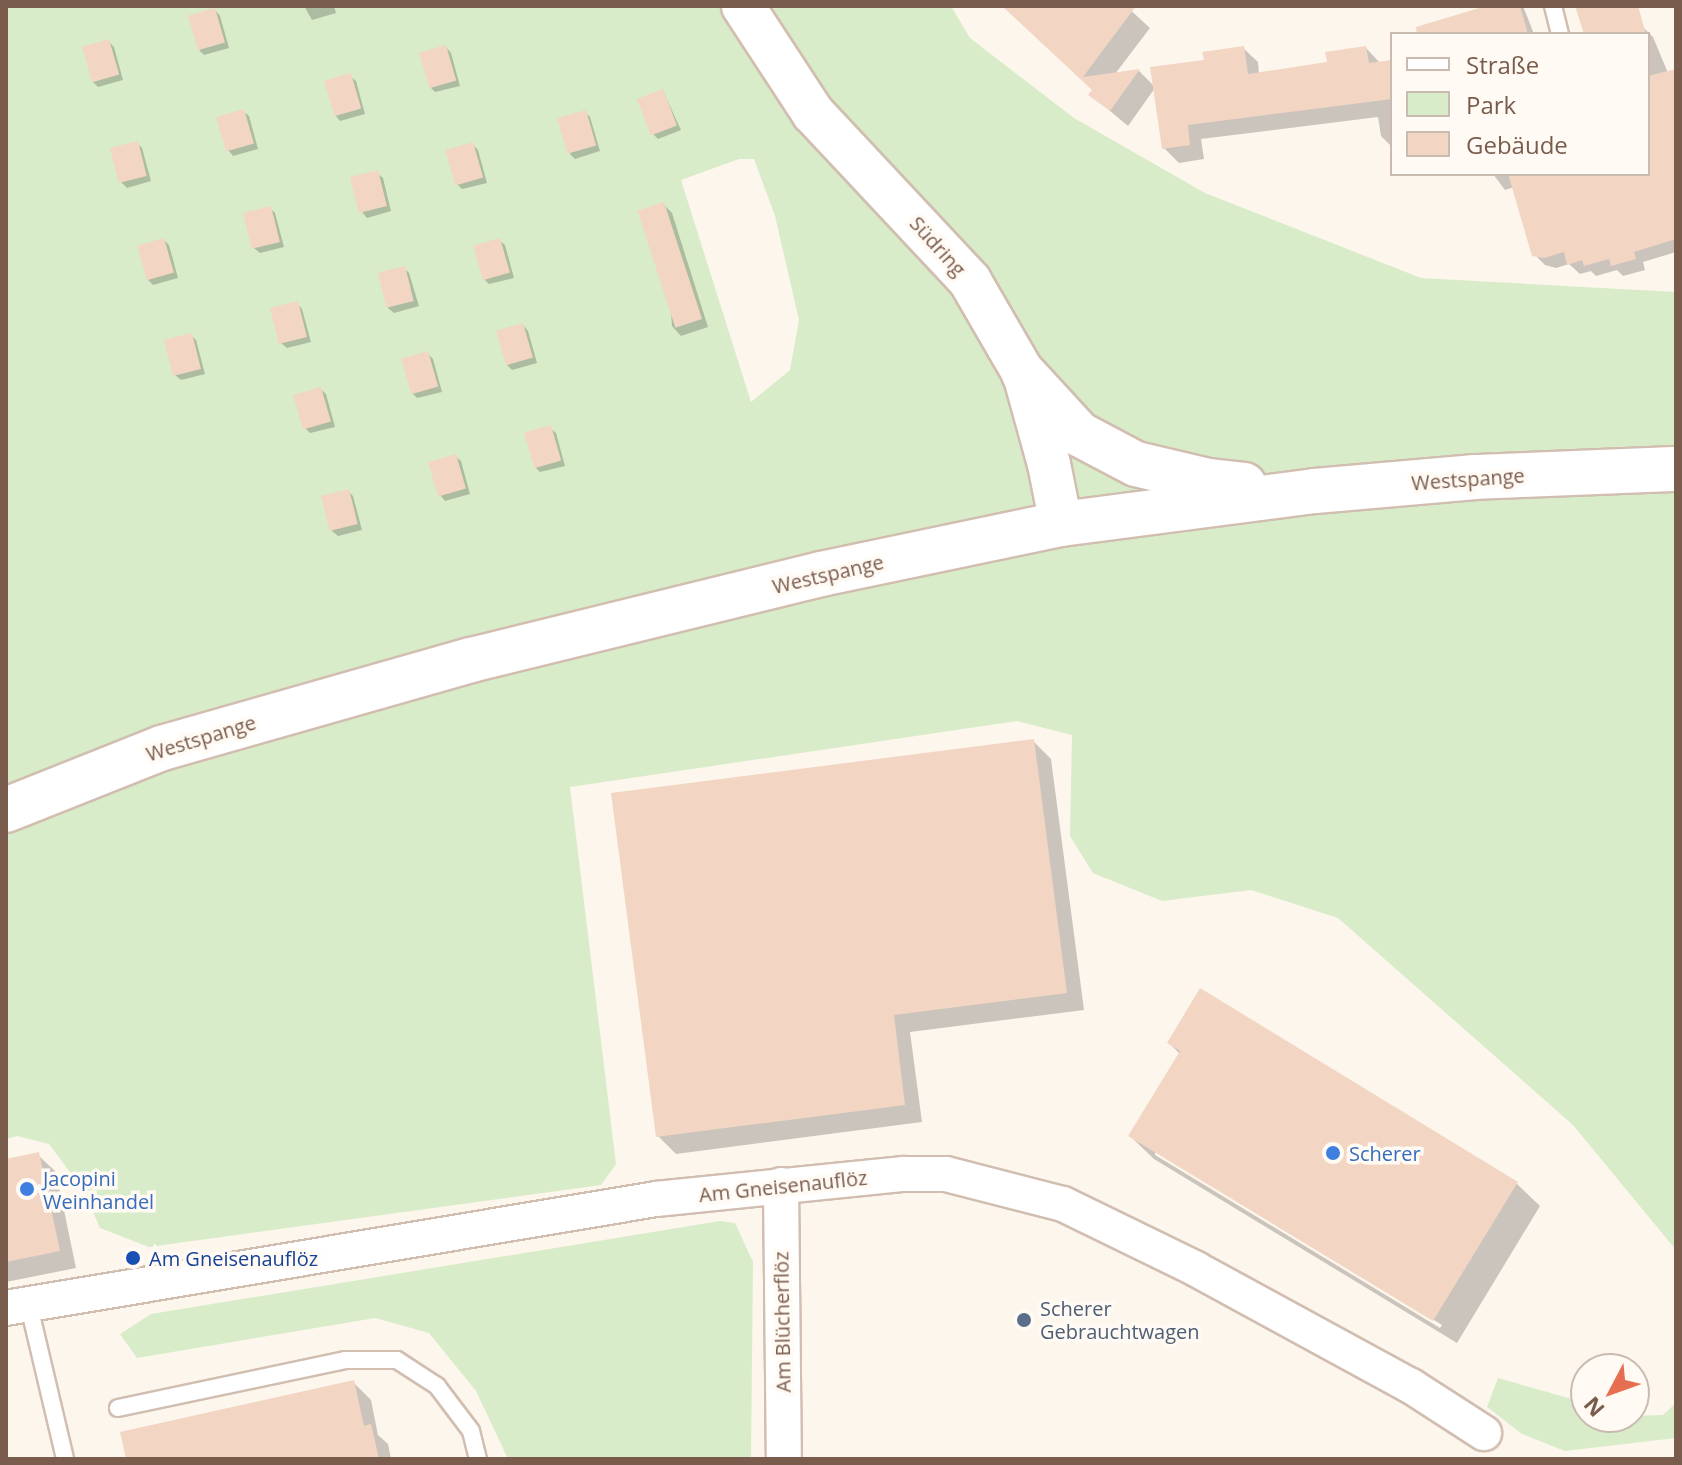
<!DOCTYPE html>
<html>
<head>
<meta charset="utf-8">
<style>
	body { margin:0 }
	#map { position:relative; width:1682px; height:1465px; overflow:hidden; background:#fdf6ec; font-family:"Open Sans",sans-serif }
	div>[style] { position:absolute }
	.green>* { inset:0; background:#d8ecc9 }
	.shadow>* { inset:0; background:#0003 }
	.building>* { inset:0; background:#f3d5c3; transform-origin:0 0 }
	.roads { filter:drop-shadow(2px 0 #d1beb0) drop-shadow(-2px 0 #d1beb0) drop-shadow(0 2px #d1beb0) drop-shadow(0 -2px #d1beb0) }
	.service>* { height:16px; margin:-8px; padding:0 8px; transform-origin:8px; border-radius:8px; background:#fff }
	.minor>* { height:34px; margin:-17px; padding:0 17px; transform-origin:17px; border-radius:17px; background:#fff }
	.tertiary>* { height:42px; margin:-21px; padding:0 21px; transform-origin:21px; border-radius:21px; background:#fff }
	.secondary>* { height:44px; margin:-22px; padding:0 22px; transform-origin:22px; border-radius:22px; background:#fff }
	.dots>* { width:22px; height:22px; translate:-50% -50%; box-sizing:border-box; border:4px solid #fffaf3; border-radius:50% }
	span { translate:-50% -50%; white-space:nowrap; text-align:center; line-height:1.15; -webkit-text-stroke:7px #fffaf3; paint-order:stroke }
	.street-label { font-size:20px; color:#7a5c4d }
	.shop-label { font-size:20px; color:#366cbe }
	.left { translate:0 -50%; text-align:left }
	.transit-label { font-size:20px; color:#164399 }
	.service-label { font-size:20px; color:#4e5e75 }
	.frame { position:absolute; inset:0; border:8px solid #7a5c4d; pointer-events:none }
	.legend { position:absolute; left:1390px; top:32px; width:260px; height:144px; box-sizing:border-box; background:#fffaf3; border:2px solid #cabbb1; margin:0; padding:10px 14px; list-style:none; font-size:24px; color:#7a5c4d }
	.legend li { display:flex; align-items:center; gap:16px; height:40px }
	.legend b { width:40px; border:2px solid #cabbb1 }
	.north { position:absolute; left:1570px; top:1353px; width:80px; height:80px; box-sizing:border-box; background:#fffaf3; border:2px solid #cabbb1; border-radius:50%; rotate:229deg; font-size:22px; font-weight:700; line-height:32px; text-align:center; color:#7a5c4d }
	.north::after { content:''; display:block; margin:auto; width:28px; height:36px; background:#e76f51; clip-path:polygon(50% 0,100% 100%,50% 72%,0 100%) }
</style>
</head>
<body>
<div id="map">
	<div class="green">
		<div style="clip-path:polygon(evenodd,6px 6px,951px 6px,970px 38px,1074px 118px,1205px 193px,1421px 278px,1676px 292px,1676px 1250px,1573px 1125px,1338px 918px,1251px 890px,1162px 901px,1093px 873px,1070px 836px,1072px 735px,1017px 721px,570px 787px,616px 1164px,601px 1185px,149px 1247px,100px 1228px,84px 1191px,49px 1144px,17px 1136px,6px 1139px,6px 6px,739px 159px,754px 159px,775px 216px,799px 320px,790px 370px,751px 402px,681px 180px,739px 159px)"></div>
		<div style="clip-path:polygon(720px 1221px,735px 1223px,753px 1262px,751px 1459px,508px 1459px,476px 1391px,429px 1333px,375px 1318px,137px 1358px,120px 1334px,151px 1314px)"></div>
		<div style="clip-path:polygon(1498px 1378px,1586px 1403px,1586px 1417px,1663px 1415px,1676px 1403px,1676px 1438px,1565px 1451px,1522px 1434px,1487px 1407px)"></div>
	</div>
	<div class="shadow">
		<div style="clip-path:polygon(304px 6px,334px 6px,336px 13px,312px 20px)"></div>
		<div style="clip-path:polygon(1011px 6px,1126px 6px,1150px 28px,1115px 74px,1139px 71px,1155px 87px,1243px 48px,1258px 62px,1259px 74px,1329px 64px,1366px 48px,1380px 63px,1392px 62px,1392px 147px,1381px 136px,1378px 117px,1201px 139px,1204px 159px,1179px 163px,1164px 148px,1155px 88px,1128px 126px,1091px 95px,1101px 95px)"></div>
		<div style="clip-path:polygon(1493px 6px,1523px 6px,1534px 34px,1419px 34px)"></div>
		<div style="clip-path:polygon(1577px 6px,1634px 6px,1643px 27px,1653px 37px,1668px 73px,1676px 76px,1676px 252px,1643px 262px,1645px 270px,1623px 276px,1617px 270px,1596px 276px,1591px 271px,1580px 274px,1569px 264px,1556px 268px,1545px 265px,1534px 254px,1514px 187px,1505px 190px,1493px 174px,1648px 174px,1648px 34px,1586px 34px)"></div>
		<div style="clip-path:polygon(215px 10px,220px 16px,229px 48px,204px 55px,199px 50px)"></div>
		<div style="clip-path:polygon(109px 42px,114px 47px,123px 80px,98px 87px,93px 82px)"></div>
		<div style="clip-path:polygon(446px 47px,451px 53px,460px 86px,435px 92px,430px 87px)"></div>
		<div style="clip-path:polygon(350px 76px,356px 81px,365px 114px,340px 121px,335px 115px)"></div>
		<div style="clip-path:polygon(663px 91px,681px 130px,658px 139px,653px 134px)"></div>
		<div style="clip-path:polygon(243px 111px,249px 116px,258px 149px,233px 156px,228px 150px)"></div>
		<div style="clip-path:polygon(585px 112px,590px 117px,600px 151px,575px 159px,570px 154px)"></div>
		<div style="clip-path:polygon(137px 143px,142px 148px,151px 181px,127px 188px,121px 182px)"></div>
		<div style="clip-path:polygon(473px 145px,478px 150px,487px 183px,462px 189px,457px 184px)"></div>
		<div style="clip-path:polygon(377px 173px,383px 178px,391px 211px,367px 218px,362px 212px)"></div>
		<div style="clip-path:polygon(663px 204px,672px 213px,708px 327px,681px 336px,672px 326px)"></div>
		<div style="clip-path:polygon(270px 208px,275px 213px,284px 247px,260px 253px,254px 248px)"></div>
		<div style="clip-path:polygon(164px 240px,169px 245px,178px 278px,153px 285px,148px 280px)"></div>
		<div style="clip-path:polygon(499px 240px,505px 245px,514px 278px,489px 284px,484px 279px)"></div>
		<div style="clip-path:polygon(404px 268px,409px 273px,419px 306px,394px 313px,388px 308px)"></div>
		<div style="clip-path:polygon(297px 303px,302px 309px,311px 342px,287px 348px,281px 343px)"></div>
		<div style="clip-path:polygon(523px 325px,528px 331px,537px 363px,512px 370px,507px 365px)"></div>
		<div style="clip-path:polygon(191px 335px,196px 340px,205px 374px,181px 380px,175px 375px)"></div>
		<div style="clip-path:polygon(428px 354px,433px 359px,442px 392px,417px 398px,412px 393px)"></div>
		<div style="clip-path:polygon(320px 389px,326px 394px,335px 427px,310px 433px,305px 428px)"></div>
		<div style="clip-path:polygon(550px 428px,556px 433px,565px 466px,540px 472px,535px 467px)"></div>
		<div style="clip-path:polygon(455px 456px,461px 461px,470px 494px,445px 501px,440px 495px)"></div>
		<div style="clip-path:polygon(348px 491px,353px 496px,362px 530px,338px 536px,332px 531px)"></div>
		<div style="clip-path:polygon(1033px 741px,1051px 759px,1084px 1010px,910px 1032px,922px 1122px,676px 1154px,658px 1136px)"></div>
		<div style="clip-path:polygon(evenodd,1169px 1043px,1516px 1183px,1540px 1206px,1457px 1343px,1154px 1159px,1130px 1136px,1180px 1054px,1169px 1043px,1155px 1150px,1442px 1325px,1440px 1328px,1155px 1155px,1155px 1150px)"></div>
		<div style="clip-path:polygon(38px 1155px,56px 1172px,76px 1268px,6px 1282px,6px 1161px)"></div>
		<div style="clip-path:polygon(353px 1382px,371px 1400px,378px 1435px,388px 1444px,391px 1459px,128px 1459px)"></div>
	</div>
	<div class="building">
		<div style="clip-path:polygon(1002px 6px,1136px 6px,1083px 77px,1140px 69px,1110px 111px,1088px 95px,1092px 90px)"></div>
		<div style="clip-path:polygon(1486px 6px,1520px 6px,1528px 34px,1417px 34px,1416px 27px)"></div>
		<div style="clip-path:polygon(1575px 6px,1638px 6px,1646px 34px,1584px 34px)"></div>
		<div style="left:215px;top:8px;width:36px;height:28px;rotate:74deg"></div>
		<div style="left:109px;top:39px;width:37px;height:28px;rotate:74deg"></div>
		<div style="left:446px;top:45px;width:37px;height:28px;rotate:74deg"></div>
		<div style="clip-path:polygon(1244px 46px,1248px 74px,1327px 62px,1325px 52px,1366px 46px,1369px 63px,1392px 60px,1392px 99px,1188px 125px,1190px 145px,1162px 149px,1150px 67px,1204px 60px,1202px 52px)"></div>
		<div style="clip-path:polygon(1676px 69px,1676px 239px,1634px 252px,1636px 259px,1611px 266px,1609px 259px,1584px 266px,1582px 260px,1567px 265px,1564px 252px,1544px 258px,1532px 256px,1508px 174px,1648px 174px,1648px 76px)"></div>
		<div style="left:351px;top:73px;width:37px;height:28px;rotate:74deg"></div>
		<div style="left:663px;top:89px;width:39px;height:28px;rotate:69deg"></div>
		<div style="left:244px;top:109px;width:36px;height:29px;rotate:74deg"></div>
		<div style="left:586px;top:110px;width:37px;height:30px;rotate:74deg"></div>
		<div style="left:138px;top:141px;width:36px;height:29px;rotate:76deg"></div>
		<div style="left:473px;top:142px;width:37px;height:29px;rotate:74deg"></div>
		<div style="left:378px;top:170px;width:37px;height:29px;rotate:76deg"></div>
		<div style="left:664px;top:202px;width:123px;height:28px;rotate:72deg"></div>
		<div style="left:271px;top:206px;width:37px;height:29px;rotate:76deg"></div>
		<div style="left:164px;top:238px;width:36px;height:28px;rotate:74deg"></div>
		<div style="left:500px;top:238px;width:36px;height:28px;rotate:74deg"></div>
		<div style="left:405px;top:266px;width:36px;height:28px;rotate:76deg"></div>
		<div style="left:298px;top:301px;width:37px;height:29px;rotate:76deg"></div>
		<div style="left:523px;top:323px;width:36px;height:28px;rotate:74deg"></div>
		<div style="left:192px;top:333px;width:37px;height:29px;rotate:76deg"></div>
		<div style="left:428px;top:351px;width:37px;height:28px;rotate:74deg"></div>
		<div style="left:321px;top:387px;width:36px;height:29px;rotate:74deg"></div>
		<div style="left:551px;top:425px;width:37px;height:28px;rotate:74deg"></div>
		<div style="left:456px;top:454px;width:36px;height:29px;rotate:74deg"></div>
		<div style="left:349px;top:489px;width:36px;height:29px;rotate:76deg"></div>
		<div style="clip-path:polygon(1034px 739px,1067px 993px,894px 1015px,905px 1105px,656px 1137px,611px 793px)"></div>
		<div style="clip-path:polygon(1200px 988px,1518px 1182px,1433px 1321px,1128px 1136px,1180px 1051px,1167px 1043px)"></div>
		<div style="clip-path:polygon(39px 1152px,60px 1251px,6px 1262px,6px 1159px)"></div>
		<div style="clip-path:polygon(354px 1380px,364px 1426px,371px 1424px,379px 1459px,126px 1459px,120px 1432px)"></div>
	</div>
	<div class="roads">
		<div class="service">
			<div style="left:1553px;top:6px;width:29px;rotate:76deg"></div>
			<div style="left:28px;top:1302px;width:161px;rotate:76.7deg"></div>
			<div style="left:118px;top:1408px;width:232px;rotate:-11.9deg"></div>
			<div style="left:345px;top:1360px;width:52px"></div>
			<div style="left:397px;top:1360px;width:48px;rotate:33deg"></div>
			<div style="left:437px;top:1386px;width:56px;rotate:52.9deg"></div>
			<div style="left:471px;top:1431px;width:29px;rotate:76deg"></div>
		</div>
		<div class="minor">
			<div style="left:781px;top:1185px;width:274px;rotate:89.4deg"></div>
			<div style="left:6px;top:1308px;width:659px;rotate:-9.52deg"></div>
			<div style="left:656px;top:1199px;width:249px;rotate:-5.8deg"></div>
			<div style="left:904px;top:1174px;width:42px"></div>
			<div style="left:946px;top:1174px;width:121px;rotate:14.4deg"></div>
			<div style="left:1063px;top:1204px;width:148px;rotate:26deg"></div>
			<div style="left:1196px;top:1269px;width:245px;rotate:28.6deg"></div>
			<div style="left:1411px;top:1386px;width:87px;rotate:32.8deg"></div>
		</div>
		<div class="tertiary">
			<div style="left:743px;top:6px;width:128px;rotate:56.8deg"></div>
			<div style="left:813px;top:113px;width:230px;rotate:46.9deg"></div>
			<div style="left:970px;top:281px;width:108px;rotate:59.9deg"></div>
			<div style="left:1024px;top:374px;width:93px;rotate:74.5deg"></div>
			<div style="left:1049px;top:464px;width:61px;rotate:78.7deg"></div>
		</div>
		<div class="secondary">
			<div style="left:1024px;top:374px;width:81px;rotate:47.5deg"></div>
			<div style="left:1079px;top:434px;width:64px;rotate:27.8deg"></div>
			<div style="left:1136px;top:464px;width:74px;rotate:13.3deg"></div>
			<div style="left:1208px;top:481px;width:36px;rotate:6deg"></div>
			<div style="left:6px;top:810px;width:168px;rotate:-21.7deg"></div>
			<div style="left:162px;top:748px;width:321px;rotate:-15.9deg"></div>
			<div style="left:471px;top:660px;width:360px;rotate:-13.8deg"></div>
			<div style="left:821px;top:574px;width:245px;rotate:-11.8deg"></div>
			<div style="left:1061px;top:524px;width:256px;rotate:-7.4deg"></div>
			<div style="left:1315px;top:491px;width:161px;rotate:-5deg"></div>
			<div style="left:1475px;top:477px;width:201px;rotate:-2.3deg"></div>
		</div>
	</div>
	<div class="dots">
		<div style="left:1333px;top:1153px;background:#3f7fe0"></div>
		<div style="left:27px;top:1189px;background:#3f7fe0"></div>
		<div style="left:133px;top:1258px;background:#1a4fb4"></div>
		<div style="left:1024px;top:1320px;background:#5c6f8a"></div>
	</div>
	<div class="street-label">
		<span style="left:938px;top:246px;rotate:48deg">Südring</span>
		<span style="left:1468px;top:479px;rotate:-4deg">Westspange</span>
		<span style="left:828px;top:574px;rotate:-13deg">Westspange</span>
		<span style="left:201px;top:738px;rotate:-17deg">Westspange</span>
		<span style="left:783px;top:1186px;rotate:-6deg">Am Gneisenauflöz</span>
		<span style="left:782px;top:1322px;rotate:-91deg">Am Blücherflöz</span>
	</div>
	<div class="shop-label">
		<span class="left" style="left:1349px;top:1153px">Scherer</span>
		<span class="left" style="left:43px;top:1190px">Jacopini<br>Weinhandel</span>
	</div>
	<div class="transit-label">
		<span class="left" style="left:149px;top:1258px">Am Gneisenauflöz</span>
	</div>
	<div class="service-label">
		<span class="left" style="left:1040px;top:1320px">Scherer<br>Gebrauchtwagen</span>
	</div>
	<div class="frame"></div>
	<ul class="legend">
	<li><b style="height:10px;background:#fff"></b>Straße</li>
	<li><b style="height:22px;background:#d8ecc9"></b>Park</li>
	<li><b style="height:22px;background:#f3d5c3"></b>Gebäude</li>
	</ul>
	<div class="north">N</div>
</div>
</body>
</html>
